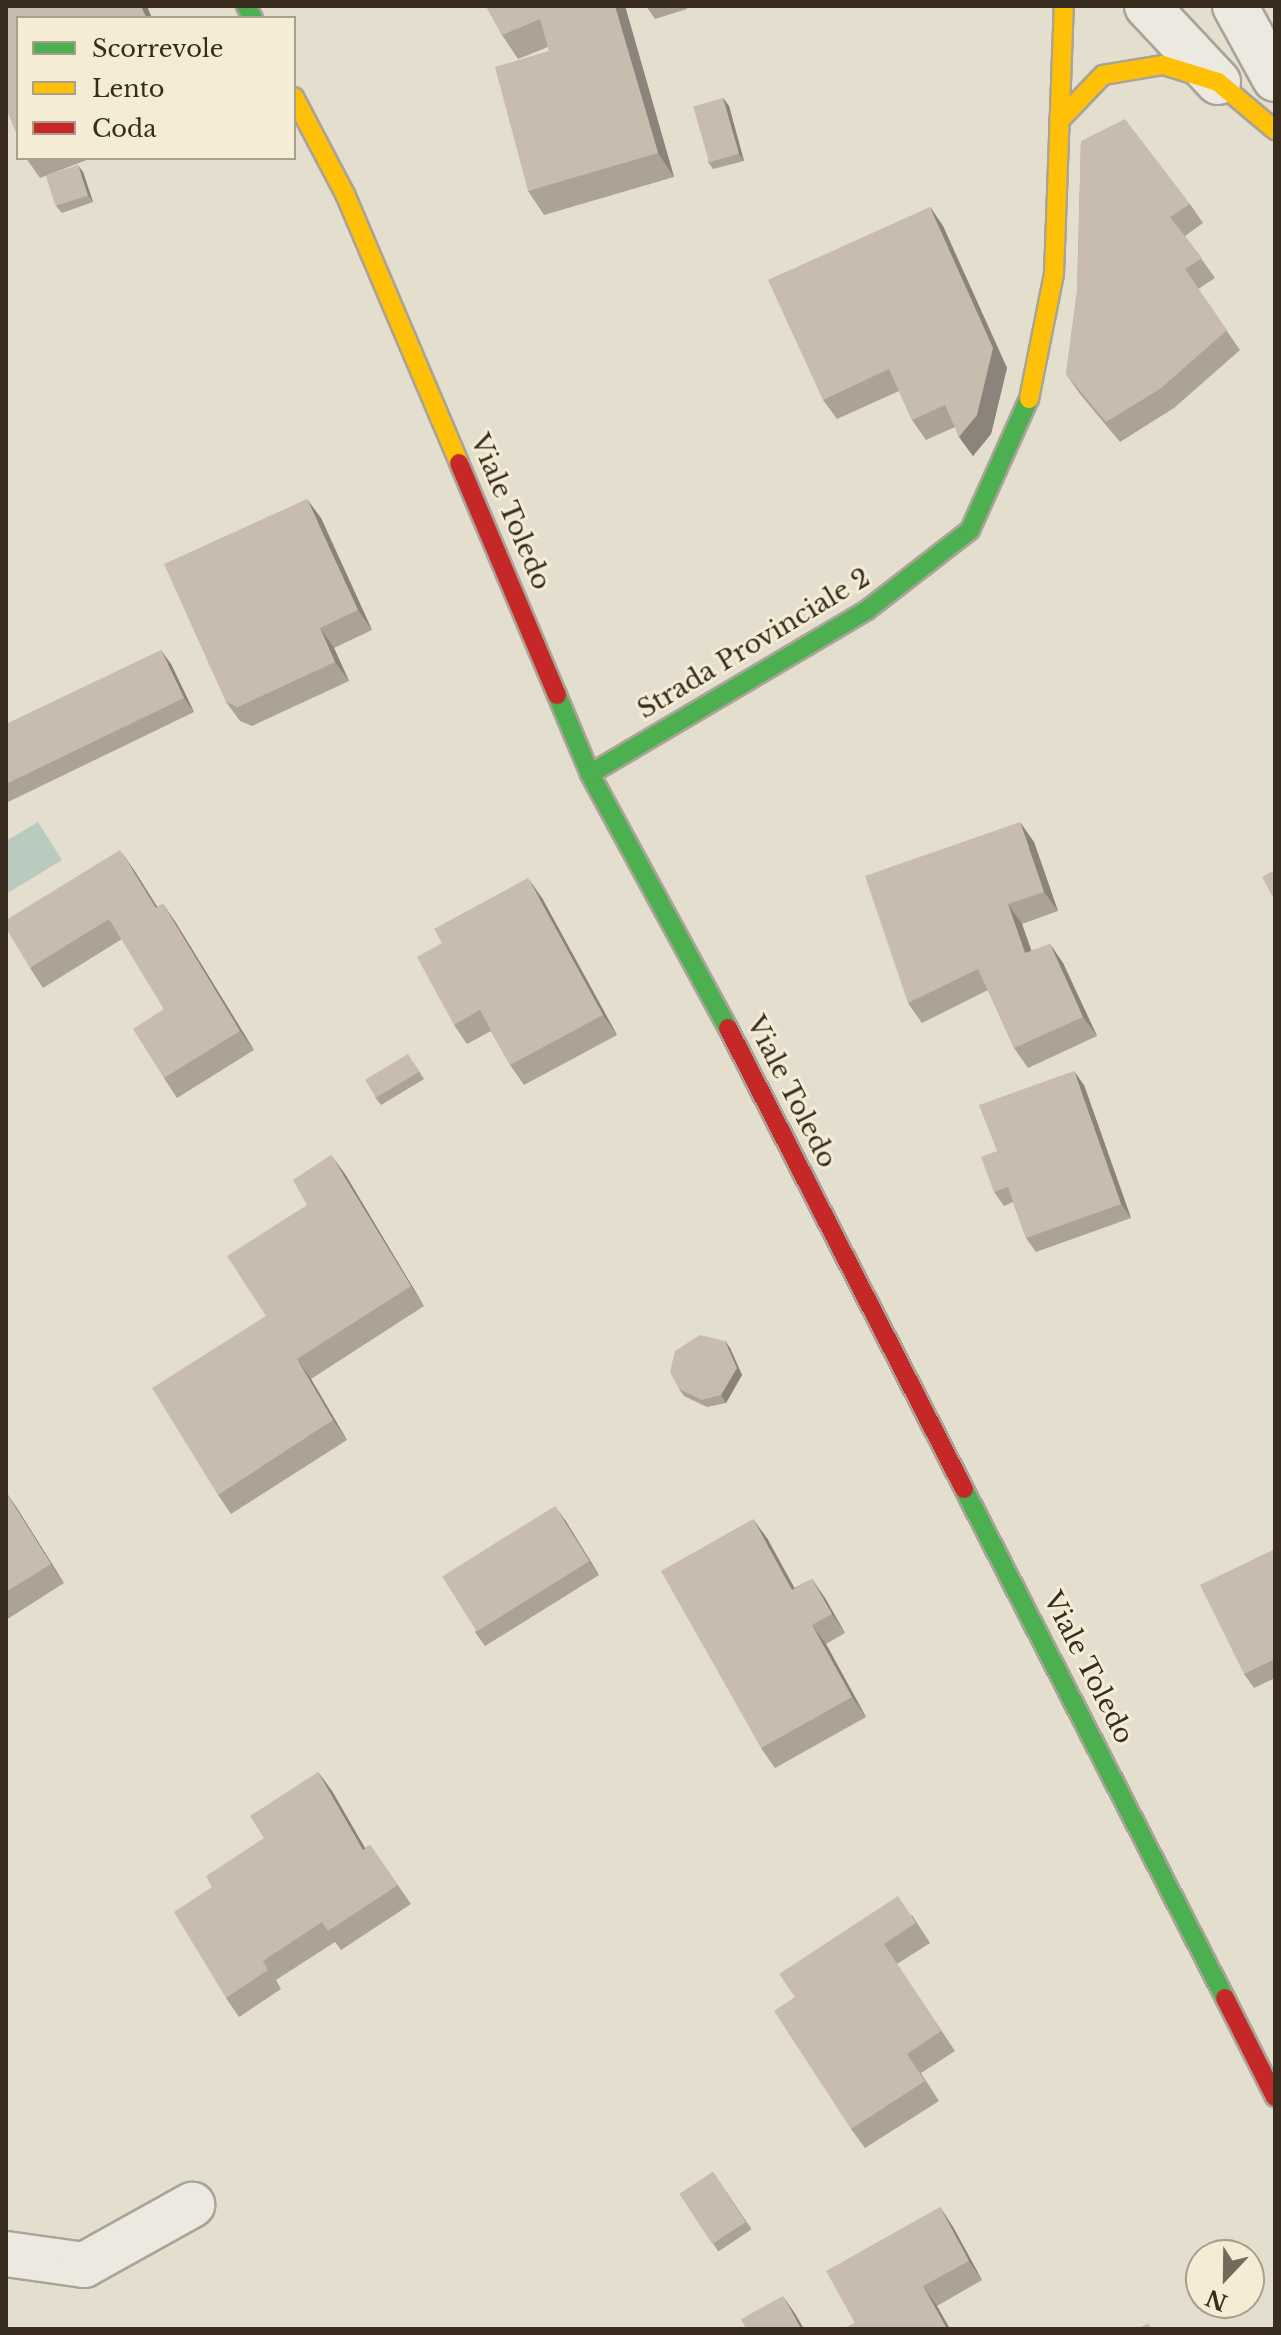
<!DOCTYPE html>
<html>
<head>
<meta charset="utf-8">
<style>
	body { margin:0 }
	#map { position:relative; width:1281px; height:2335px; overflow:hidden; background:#e4dece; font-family:"Libre Baskerville",serif }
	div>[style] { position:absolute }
	.water>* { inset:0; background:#b9cabf }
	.roads { filter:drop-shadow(2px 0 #aaa397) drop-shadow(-2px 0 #aaa397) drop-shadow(0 2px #aaa397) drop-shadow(0 -2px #aaa397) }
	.street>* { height:44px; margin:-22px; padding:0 22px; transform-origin:22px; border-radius:22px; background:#ece9e0 }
	.fast>* { height:18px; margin:-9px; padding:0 9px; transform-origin:9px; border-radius:9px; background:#4caf50 }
	.slow>* { height:18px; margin:-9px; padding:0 9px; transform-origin:9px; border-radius:9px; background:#ffc107 }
	.jam>* { height:18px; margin:-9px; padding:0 9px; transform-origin:9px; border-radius:9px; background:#c62828 }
	.wall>* { inset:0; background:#aca296; transform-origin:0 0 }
	.shaded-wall>* { inset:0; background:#8c847a }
	.building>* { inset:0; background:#c8bcaf; transform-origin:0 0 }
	span { translate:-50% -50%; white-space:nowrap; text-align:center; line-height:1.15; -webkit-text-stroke:6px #f5ecd5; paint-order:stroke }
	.street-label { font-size:26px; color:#382c1f }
	.frame { position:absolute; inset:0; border:8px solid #382c1f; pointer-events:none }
	.legend { position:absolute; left:16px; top:16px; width:280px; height:144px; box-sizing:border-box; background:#f5ecd5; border:2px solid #a99f8c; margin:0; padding:10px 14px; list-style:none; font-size:24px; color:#382c1f }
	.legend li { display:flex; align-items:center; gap:16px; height:40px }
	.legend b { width:40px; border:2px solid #a99f8c }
	.north { position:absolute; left:1185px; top:2239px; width:80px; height:80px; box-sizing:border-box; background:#f5ecd5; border:2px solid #a99f8c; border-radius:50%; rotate:202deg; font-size:22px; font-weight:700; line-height:32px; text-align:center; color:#382c1f }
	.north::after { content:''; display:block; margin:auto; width:28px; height:36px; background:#746a5c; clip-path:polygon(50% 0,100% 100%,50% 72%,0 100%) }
</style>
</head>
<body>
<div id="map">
	<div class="water">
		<div style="clip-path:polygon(38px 822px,62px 860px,6px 894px,6px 841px)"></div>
	</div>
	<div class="roads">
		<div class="street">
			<div style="left:1147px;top:6px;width:104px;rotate:46.9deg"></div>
			<div style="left:1235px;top:6px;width:83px;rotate:61.3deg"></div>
			<div style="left:6px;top:2254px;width:79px;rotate:8deg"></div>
			<div style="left:84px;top:2265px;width:124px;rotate:-29.1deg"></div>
		</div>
		<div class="fast">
			<div style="left:246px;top:6px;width:14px;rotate:60deg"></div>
			<div style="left:557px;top:695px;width:86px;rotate:67.3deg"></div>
			<div style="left:590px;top:774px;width:289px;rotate:61.5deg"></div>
			<div style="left:590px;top:774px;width:322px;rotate:-30.6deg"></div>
			<div style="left:867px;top:610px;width:130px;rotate:-37.8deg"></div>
			<div style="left:970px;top:530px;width:144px;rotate:-65.8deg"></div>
			<div style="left:964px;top:1489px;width:572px;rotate:62.85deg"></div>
		</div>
		<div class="slow">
			<div style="left:294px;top:97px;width:110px;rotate:62.3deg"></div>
			<div style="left:345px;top:194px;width:292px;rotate:67deg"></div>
			<div style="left:1059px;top:121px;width:64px;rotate:-46.3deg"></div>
			<div style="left:1103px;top:75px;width:61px;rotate:-9.5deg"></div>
			<div style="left:1163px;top:65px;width:58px;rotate:17.2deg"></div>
			<div style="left:1218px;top:82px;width:75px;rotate:40.1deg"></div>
			<div style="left:1029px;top:399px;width:127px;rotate:-78.7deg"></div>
			<div style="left:1054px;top:274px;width:268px;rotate:-87.9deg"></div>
		</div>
		<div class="jam">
			<div style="left:459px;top:463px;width:252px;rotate:67.1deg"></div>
			<div style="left:728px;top:1028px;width:518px;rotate:62.89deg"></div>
			<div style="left:1225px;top:1998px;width:111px;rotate:63.2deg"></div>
		</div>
	</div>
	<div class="wall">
		<div style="clip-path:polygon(486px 6px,625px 6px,674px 177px,544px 215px,528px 191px,549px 51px,548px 47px,518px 59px,502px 35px)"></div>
		<div style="clip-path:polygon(646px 6px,686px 6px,687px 9px,655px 19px)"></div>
		<div style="clip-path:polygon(723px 98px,729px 106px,744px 161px,713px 169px,708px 162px)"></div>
		<div style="clip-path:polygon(1081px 141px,1190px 204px,1203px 223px,1185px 236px,1215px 278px,1198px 289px,1240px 350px,1174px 408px,1120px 442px,1080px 394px,1066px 374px,1077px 292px)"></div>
		<div style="clip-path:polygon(26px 158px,92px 158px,40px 178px)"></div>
		<div style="clip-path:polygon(83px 172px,93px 202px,62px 213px,56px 206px)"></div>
		<div style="clip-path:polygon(930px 207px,943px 226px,1007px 368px,991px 434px,973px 456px,959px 437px,955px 427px,926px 440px,912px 420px,899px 391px,837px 419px,823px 400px)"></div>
		<div style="clip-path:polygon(321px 518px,372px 630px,334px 648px,349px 681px,252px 726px,240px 721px,226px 702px)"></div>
		<div style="clip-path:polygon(171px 664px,194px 712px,6px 803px,6px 724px)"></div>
		<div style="clip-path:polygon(1034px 842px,1058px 911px,1022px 924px,1031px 951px,1050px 944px,1063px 963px,1097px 1036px,1028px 1068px,1014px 1048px,988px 990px,922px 1023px,908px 1003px)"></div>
		<div style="clip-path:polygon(134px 870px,157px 907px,163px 904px,176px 923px,254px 1050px,177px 1098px,164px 1078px,164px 1009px,122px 939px,43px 988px,30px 968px)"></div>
		<div style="clip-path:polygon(542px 898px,617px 1035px,524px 1085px,510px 1065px,491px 1031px,467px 1044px,454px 1025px)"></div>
		<div style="clip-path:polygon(413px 1062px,424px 1079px,381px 1105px,375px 1097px)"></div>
		<div style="clip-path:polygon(1084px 1085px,1131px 1218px,1036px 1252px,1026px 1238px,1013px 1202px,1004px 1206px,994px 1192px,997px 1151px)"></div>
		<div style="clip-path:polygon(345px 1174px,424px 1306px,311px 1379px,347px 1440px,231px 1514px,218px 1495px,307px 1205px)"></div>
		<div style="clip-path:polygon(725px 1341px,730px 1348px,742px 1375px,726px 1403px,707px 1407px,684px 1396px,679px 1389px)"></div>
		<div style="clip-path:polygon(6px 1492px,64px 1583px,6px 1620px)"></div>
		<div style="clip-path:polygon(565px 1520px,599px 1575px,485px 1646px,475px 1632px)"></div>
		<div style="clip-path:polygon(767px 1538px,794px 1588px,812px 1579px,825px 1598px,845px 1633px,826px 1644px,866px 1717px,775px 1768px,761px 1748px)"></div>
		<div style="clip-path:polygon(1275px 1549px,1275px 1678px,1254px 1688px,1244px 1674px)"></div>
		<div style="clip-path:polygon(318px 1772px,332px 1791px,365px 1848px,370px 1845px,411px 1904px,341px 1950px,335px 1942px,276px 1980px,281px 1989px,239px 2017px,226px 1998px,212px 1887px,264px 1838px)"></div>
		<div style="clip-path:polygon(912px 1915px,930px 1943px,897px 1964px,955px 2051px,921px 2073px,939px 2101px,865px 2148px,851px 2129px,795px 1997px)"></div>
		<div style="left:713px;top:2172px;width:69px;height:40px;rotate:56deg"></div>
		<div style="clip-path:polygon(940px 2207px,953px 2227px,982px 2280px,937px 2306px,950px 2329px,843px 2329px,855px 2323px)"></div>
	</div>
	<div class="shaded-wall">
		<div style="clip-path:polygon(141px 6px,147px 6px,152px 18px,146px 18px)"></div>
		<div style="clip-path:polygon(615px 6px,625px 6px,674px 177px,658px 153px)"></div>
		<div style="clip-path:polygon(723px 98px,729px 106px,744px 161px,739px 154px)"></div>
		<div style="clip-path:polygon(78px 165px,83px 172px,93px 202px,88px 195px)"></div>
		<div style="clip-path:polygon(930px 207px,943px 226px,1007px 368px,991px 434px,973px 456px,959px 437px)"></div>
		<div style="clip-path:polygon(307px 499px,321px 518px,372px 630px,358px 610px)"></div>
		<div style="clip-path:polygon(320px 628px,334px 648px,349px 681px,335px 662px)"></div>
		<div style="clip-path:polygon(161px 650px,171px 664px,194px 712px,184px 698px)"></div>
		<div style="clip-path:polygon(1020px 822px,1034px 842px,1058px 911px,1044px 892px)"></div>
		<div style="clip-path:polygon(120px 850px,134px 870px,170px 927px,156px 908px)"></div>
		<div style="clip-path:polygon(528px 878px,542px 898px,617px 1035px,603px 1015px)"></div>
		<div style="clip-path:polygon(163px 904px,176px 923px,254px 1050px,240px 1031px)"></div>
		<div style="clip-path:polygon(1008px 904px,1022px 924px,1039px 972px,1025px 953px)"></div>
		<div style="clip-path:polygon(1050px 944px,1063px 963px,1097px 1036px,1083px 1017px)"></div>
		<div style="clip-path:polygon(1074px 1071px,1084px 1085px,1131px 1218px,1121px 1204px)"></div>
		<div style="clip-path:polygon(331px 1155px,345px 1174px,424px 1306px,411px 1286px)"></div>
		<div style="clip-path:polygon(725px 1341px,730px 1348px,742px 1375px,726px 1403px,721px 1395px)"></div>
		<div style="clip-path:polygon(297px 1359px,311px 1379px,347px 1440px,333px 1420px)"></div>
		<div style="clip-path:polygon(6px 1492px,17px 1508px,64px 1583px,51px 1564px)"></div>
		<div style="clip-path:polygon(555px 1506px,565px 1520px,599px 1575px,589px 1561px)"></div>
		<div style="clip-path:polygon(753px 1519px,767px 1538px,806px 1609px,792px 1590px)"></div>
		<div style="clip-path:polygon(812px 1579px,825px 1598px,845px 1633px,832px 1614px)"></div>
		<div style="clip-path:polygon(812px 1625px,826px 1644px,866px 1717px,852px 1697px)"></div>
		<div style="clip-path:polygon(318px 1772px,332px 1791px,377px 1869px,363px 1850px)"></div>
		<div style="clip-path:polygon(940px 2207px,953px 2227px,982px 2280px,969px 2261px)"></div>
		<div style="clip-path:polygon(923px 2286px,937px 2306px,950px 2329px,947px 2329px)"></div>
		<div style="clip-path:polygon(783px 2296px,796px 2315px,804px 2329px,801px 2329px)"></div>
	</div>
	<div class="building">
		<div style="clip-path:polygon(6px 6px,141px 6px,146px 18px,18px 18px,18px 138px,6px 108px)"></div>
		<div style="clip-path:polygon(486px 6px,615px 6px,658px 153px,528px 191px,495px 67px,549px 51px,540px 19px,502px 35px)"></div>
		<div style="left:723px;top:98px;width:58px;height:31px;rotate:74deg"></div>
		<div style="clip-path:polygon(1125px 119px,1190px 204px,1170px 217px,1202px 258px,1185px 269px,1227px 330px,1160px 389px,1106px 422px,1066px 374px,1077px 292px,1081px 141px)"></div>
		<div style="left:78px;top:165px;width:32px;height:34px;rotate:72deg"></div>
		<div style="clip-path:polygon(930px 207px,993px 348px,977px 415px,959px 437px,945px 405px,912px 420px,889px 369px,823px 400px,768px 280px)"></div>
		<div style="clip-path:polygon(307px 499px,358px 610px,320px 628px,335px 662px,238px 707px,226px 702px,164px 564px)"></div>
		<div style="clip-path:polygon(161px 650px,184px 698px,6px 784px,6px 724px)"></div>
		<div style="clip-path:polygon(1020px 822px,1044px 892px,1008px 904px,1025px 953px,1050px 944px,1083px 1017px,1014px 1048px,978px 969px,908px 1003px,865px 876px)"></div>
		<div style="clip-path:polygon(120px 850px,156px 908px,163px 904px,240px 1031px,164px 1078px,133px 1029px,164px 1009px,109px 919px,30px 968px,6px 928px,6px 920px)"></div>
		<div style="clip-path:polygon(1275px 870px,1275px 901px,1262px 877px)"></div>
		<div style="clip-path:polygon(528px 878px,603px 1015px,510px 1065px,480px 1010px,454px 1025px,417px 957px,442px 943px,434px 929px)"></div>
		<div style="left:408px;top:1054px;width:21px;height:50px;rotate:59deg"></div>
		<div style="clip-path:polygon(1074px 1071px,1121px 1204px,1026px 1238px,1008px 1187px,994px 1192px,981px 1157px,997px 1151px,979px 1105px)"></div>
		<div style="clip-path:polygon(331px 1155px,411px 1286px,297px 1359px,333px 1420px,218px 1495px,152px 1388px,266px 1316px,227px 1256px,307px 1205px,293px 1180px)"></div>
		<div style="clip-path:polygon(700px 1335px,725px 1341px,737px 1368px,721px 1395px,702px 1400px,679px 1389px,670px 1372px,675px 1351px)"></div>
		<div style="clip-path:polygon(6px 1493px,51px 1564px,6px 1592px)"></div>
		<div style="left:555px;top:1506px;width:65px;height:133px;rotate:58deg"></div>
		<div style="clip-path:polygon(753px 1519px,792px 1590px,812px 1579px,832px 1614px,812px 1625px,852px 1697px,761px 1748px,661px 1571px)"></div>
		<div style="clip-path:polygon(1275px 1549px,1275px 1659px,1244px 1674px,1200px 1585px)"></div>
		<div style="clip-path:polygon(318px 1772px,363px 1850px,370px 1845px,398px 1885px,328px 1931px,322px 1922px,263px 1961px,268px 1970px,226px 1998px,174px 1912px,212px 1887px,206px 1876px,264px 1838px,250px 1816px)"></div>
		<div style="clip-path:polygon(898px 1896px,916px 1923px,884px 1944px,941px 2031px,907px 2054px,925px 2081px,851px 2129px,774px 2011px,795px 1997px,779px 1974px)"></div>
		<div style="left:713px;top:2172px;width:60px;height:40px;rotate:57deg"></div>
		<div style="clip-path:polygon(940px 2207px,969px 2261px,923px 2286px,947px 2329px,843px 2329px,855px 2323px,826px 2271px)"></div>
		<div style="clip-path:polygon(783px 2296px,801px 2329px,746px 2329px,741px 2319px)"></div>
		<div style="clip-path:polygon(1148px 2323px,1152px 2329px,1138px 2329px)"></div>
	</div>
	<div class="street-label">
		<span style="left:510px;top:512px;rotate:67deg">Viale Toledo</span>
		<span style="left:754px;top:644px;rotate:-31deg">Strada Provinciale 2</span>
		<span style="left:791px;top:1092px;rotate:63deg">Viale Toledo</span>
		<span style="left:1088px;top:1668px;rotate:63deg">Viale Toledo</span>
	</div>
	<div class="frame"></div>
	<ul class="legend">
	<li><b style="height:10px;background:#4caf50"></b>Scorrevole</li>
	<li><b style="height:10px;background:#ffc107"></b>Lento</li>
	<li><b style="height:10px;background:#c62828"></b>Coda</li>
	</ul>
	<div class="north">N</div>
</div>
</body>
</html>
